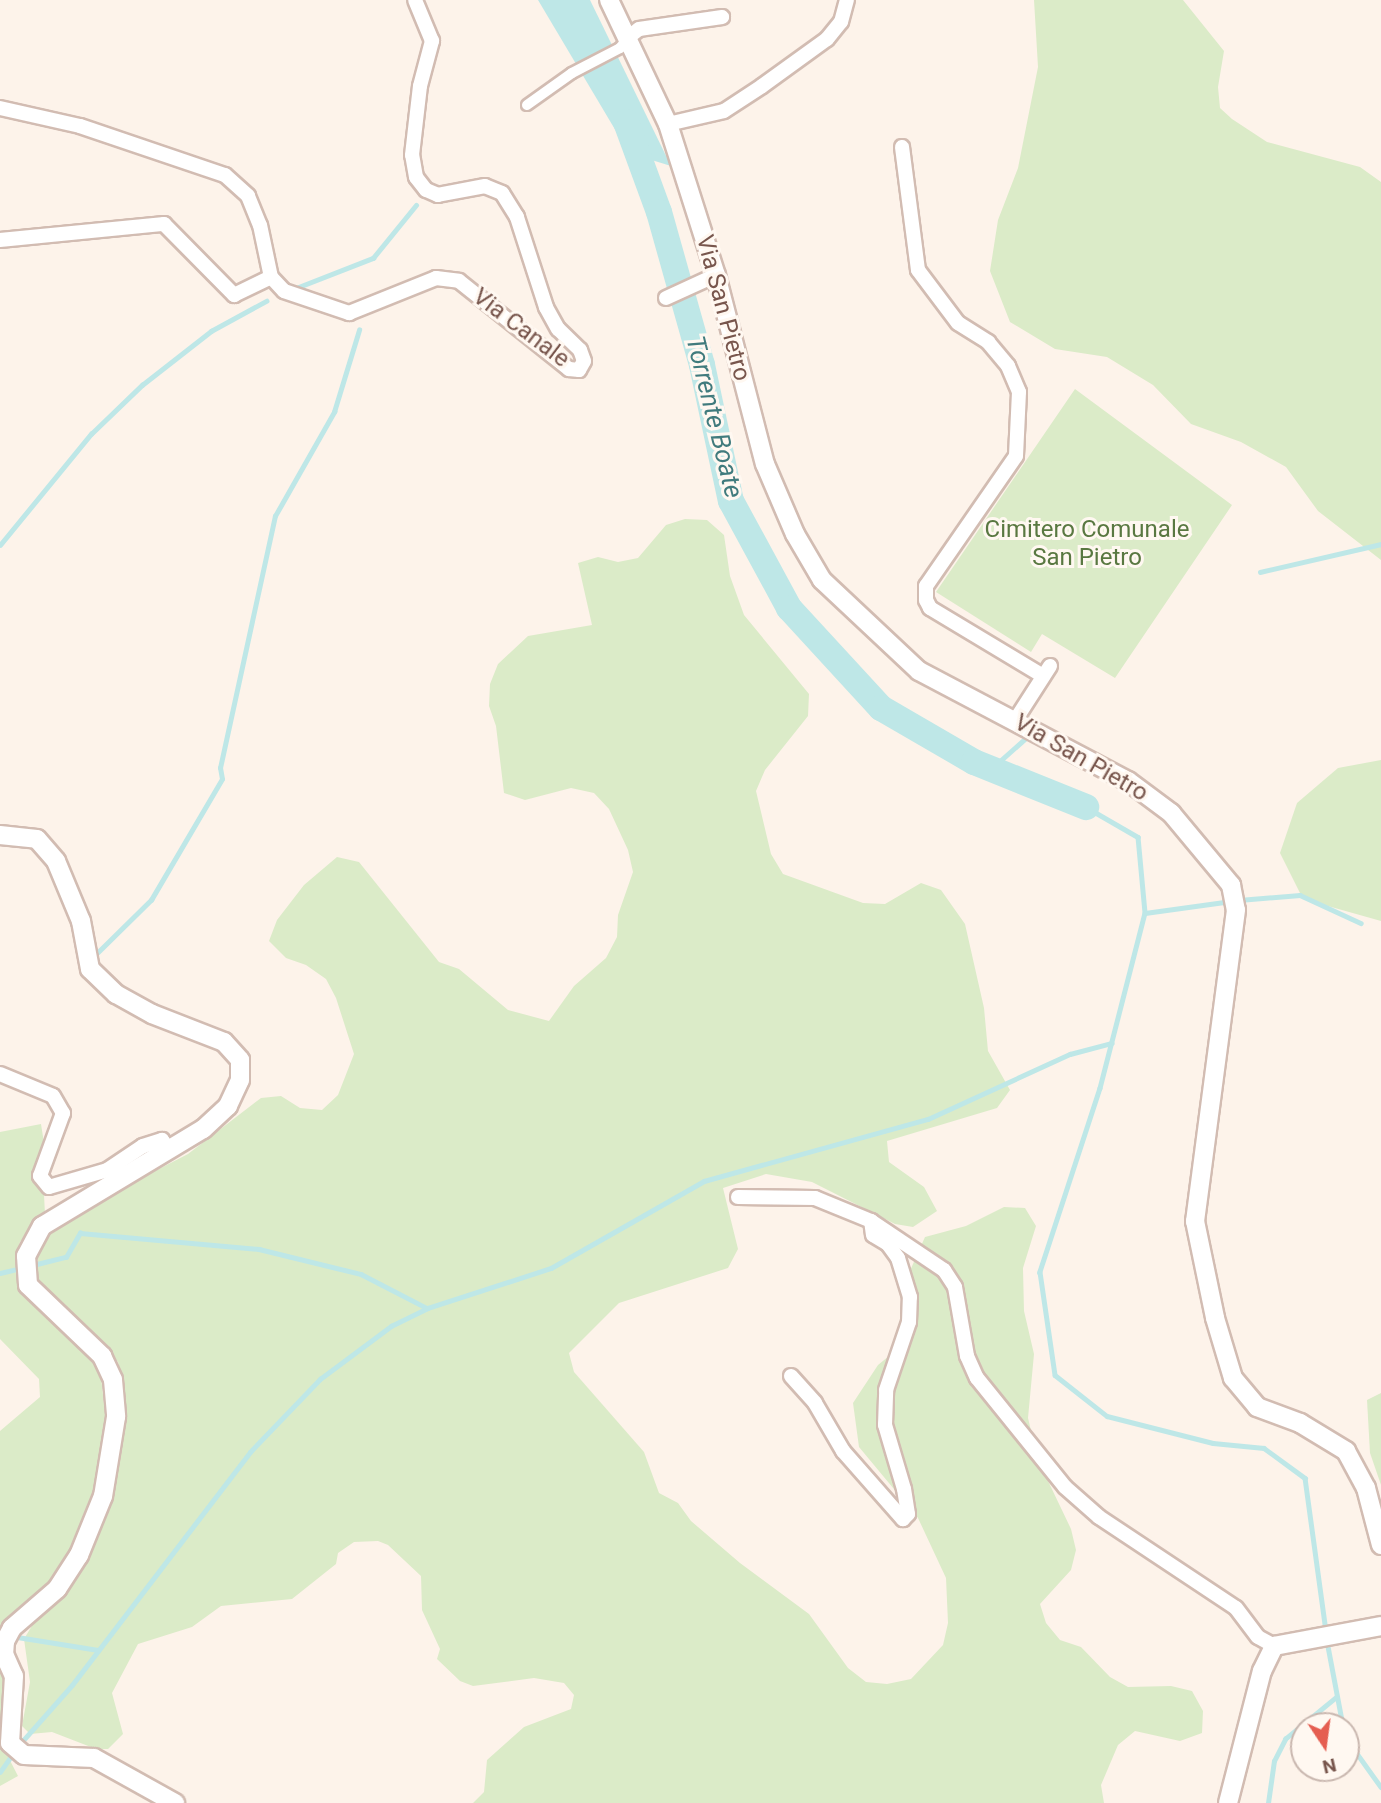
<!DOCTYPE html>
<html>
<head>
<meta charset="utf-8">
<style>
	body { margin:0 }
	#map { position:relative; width:1381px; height:1803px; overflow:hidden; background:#fdf3ea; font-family:Roboto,sans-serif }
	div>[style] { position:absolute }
	.green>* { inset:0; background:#dbebc8 }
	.water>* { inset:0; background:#bee7e7 }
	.stream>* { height:4.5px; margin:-2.25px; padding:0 2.25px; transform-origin:2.25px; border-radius:2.25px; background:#bee7e7 }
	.river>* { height:26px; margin:-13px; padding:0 13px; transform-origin:13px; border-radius:13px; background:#bee7e7 }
	.roads { filter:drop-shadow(2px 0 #d2bcb2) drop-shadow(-2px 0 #d2bcb2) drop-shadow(0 2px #d2bcb2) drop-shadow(0 -2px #d2bcb2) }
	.pedestrian>* { height:10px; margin:-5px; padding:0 5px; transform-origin:5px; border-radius:5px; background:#fff }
	.minor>* { height:14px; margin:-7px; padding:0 7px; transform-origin:7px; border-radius:7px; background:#fff }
	.tertiary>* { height:18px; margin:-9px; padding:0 9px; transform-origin:9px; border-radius:9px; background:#fff }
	span { translate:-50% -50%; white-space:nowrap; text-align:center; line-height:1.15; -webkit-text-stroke:6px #fff8f1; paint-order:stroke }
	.street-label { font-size:24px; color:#78564d }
	.park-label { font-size:24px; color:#597841 }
	.water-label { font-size:26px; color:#407b7d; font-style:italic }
	.north { position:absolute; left:1290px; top:1712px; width:70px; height:70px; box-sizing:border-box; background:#fff8f1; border:2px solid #c9b7af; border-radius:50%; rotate:167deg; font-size:19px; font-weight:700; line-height:28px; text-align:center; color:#78564d }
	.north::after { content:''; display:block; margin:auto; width:24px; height:32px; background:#e55e51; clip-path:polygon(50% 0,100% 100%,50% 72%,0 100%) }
</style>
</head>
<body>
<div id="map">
	<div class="green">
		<div style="clip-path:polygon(1034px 0,1183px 0,1224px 51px,1218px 87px,1220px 108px,1232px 119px,1267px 142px,1360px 167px,1381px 182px,1381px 560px,1318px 511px,1286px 467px,1241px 442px,1191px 424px,1153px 385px,1107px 357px,1055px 349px,1010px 322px,990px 271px,998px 220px,1018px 168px,1038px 67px)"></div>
		<div style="clip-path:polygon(1075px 389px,1232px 505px,1115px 678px,1042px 634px,1031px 652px,936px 592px)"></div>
		<div style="clip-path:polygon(685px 519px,707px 520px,724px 535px,730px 576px,744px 615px,809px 694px,808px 716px,765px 770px,756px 791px,771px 854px,783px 874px,863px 903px,885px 904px,921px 883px,941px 890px,965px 924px,984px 1008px,988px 1051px,1010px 1090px,997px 1108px,887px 1141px,889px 1162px,924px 1187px,937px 1211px,913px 1227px,895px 1224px,812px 1182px,766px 1174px,723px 1188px,738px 1249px,728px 1268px,619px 1303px,569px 1353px,574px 1372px,644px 1452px,659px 1493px,678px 1503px,691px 1521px,740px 1563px,809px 1614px,848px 1668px,866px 1682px,887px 1684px,911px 1679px,943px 1645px,948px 1623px,946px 1578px,918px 1518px,859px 1447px,853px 1403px,878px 1365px,911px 1338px,909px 1273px,925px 1237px,966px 1226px,1004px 1207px,1025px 1208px,1036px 1226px,1023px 1268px,1024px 1311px,1034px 1354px,1028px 1418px,1038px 1460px,1071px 1529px,1076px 1550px,1071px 1570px,1040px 1604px,1046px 1623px,1060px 1640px,1081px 1647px,1110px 1677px,1128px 1687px,1171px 1686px,1192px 1691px,1203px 1711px,1202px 1733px,1180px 1741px,1135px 1731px,1118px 1745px,1101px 1785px,1104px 1803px,473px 1803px,484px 1792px,487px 1760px,524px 1727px,571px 1709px,574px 1695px,564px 1683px,534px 1678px,473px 1686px,460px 1681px,437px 1659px,440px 1649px,422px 1610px,421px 1576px,388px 1545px,378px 1541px,354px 1542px,338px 1553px,336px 1564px,292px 1599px,221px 1606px,192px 1627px,138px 1644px,112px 1693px,123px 1734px,108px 1749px,96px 1749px,52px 1732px,30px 1734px,22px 1726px,30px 1682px,24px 1639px,36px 1619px,68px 1588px,109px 1507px,125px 1392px,118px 1362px,98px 1339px,55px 1305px,38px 1281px,38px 1257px,51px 1231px,89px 1205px,188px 1154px,261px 1098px,281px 1096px,300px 1108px,322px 1110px,338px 1095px,354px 1054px,336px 998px,326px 979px,306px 965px,286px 958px,269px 941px,277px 920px,304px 885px,337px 857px,359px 862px,439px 962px,459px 969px,508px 1010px,549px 1021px,574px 986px,606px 958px,617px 937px,618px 915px,633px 872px,628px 850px,609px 809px,594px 793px,571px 788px,525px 800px,504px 793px,496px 726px,489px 706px,490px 684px,498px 664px,528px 636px,592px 625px,578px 563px,598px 557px,618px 562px,638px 558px,666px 525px)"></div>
		<div style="clip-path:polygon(1381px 760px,1381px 921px,1303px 899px,1280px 853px,1297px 803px,1338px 768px)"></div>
		<div style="clip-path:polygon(41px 1124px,44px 1143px,35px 1179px,44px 1195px,45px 1214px,20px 1242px,15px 1260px,18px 1278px,39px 1308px,100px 1367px,106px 1422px,99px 1492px,64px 1567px,0 1629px,0 1431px,40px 1397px,39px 1379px,0 1339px,0 1132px)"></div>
		<div style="clip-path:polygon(1381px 1393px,1381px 1485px,1370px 1453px,1367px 1400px)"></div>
		<div style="clip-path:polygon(0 1667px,6px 1691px,2px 1745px,18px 1776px,0 1786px)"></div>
	</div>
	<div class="water">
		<div style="clip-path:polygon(538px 0,590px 0,671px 166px,629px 153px)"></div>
	</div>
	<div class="stream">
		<div style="left:296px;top:288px;width:83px;rotate:-21.3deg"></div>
		<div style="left:373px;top:258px;width:68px;rotate:-50.9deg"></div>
		<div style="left:0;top:545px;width:144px;rotate:-50.7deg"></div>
		<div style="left:91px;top:434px;width:71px;rotate:-43.9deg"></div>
		<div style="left:142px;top:385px;width:88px;rotate:-38deg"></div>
		<div style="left:211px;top:331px;width:63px;rotate:-28.6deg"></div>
		<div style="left:1260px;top:572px;width:124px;rotate:-13deg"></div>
		<div style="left:991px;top:769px;width:50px;rotate:-41.7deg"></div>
		<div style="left:1086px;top:807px;width:60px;rotate:30deg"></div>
		<div style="left:1138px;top:837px;width:76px;rotate:84.7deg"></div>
		<div style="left:1145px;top:913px;width:181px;rotate:104.4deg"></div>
		<div style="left:1100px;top:1088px;width:194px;rotate:108.1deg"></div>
		<div style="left:1040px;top:1272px;width:104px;rotate:81.7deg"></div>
		<div style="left:1055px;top:1375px;width:66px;rotate:38.3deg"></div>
		<div style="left:1107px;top:1416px;width:109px;rotate:14.3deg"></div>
		<div style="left:1213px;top:1443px;width:51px;rotate:5.6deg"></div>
		<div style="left:1264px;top:1448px;width:51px;rotate:36.2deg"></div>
		<div style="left:1305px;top:1478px;width:155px;rotate:82.2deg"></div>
		<div style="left:1239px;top:900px;width:61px;rotate:-4.7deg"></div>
		<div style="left:1300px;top:895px;width:67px;rotate:24.7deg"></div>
		<div style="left:1145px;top:913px;width:87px;rotate:-7.9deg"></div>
		<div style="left:97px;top:953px;width:76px;rotate:-44.5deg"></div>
		<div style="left:151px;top:900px;width:140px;rotate:-59.6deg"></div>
		<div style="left:222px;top:779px;width:11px;rotate:-100deg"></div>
		<div style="left:220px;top:768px;width:258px;rotate:-77.7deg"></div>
		<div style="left:275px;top:516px;width:120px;rotate:-60.4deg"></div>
		<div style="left:334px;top:412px;width:86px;rotate:-73deg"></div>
		<div style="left:33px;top:1265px;width:34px;rotate:-14deg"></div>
		<div style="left:66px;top:1257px;width:28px;rotate:-60deg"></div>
		<div style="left:80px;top:1233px;width:180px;rotate:5.1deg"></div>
		<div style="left:259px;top:1249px;width:105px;rotate:13.8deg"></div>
		<div style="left:361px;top:1274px;width:74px;rotate:27.3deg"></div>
		<div style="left:0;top:1273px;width:22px;rotate:-13deg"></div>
		<div style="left:11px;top:1636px;width:88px;rotate:9.1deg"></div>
		<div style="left:1327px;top:1641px;width:86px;rotate:79.3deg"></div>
		<div style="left:1346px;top:1738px;width:60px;rotate:54.5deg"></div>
		<div style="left:19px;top:1745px;width:80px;rotate:-48.5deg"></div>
		<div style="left:72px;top:1685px;width:293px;rotate:-52.6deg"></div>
		<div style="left:250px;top:1452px;width:101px;rotate:-46.2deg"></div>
		<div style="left:320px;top:1379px;width:89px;rotate:-36.7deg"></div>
		<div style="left:391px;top:1326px;width:41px;rotate:-25.9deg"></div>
		<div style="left:428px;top:1308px;width:129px;rotate:-18deg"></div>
		<div style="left:551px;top:1268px;width:176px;rotate:-29.6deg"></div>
		<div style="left:704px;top:1181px;width:232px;rotate:-15.5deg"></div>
		<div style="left:928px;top:1119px;width:156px;rotate:-24.6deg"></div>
		<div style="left:1070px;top:1054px;width:43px;rotate:-14.7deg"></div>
		<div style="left:0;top:1772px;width:24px;rotate:-55deg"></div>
		<div style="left:1268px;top:1803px;width:42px;rotate:-81.9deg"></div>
		<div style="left:1274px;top:1761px;width:25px;rotate:-63deg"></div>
		<div style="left:1285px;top:1739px;width:65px;rotate:-39.4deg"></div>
	</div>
	<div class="river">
		<div style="left:626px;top:122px;width:96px;rotate:69.9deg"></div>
		<div style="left:659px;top:212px;width:159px;rotate:74.3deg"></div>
		<div style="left:702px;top:365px;width:139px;rotate:78deg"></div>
		<div style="left:731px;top:501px;width:122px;rotate:61.5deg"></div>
		<div style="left:789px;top:608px;width:136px;rotate:47.4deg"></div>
		<div style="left:881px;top:708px;width:108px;rotate:30.1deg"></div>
		<div style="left:974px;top:762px;width:121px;rotate:21.9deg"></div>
	</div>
	<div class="roads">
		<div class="pedestrian">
			<div style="left:527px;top:105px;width:55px;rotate:-35.4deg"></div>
			<div style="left:572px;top:73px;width:54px;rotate:-27.5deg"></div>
			<div style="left:620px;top:48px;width:16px;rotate:-50deg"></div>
		</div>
		<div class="minor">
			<div style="left:630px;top:36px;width:11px;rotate:-38deg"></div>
			<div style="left:639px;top:29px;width:84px;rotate:-8.2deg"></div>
			<div style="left:0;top:108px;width:82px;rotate:12.7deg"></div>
			<div style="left:80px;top:126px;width:153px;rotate:18.7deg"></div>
			<div style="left:225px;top:175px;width:31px;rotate:42deg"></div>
			<div style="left:248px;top:196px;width:31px;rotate:68deg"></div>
			<div style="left:260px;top:225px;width:53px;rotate:78.1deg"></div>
			<div style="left:271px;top:277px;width:19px;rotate:47deg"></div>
			<div style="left:284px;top:291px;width:69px;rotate:18.7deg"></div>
			<div style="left:349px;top:313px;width:94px;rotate:-21.9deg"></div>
			<div style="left:436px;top:278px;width:23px;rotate:7deg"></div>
			<div style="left:459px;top:281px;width:141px;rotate:38.7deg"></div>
			<div style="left:569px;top:369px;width:10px;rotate:6deg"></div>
			<div style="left:579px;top:370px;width:10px;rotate:-61deg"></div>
			<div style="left:584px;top:361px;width:12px;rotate:-110deg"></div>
			<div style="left:580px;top:350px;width:30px;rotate:-136deg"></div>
			<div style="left:558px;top:329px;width:25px;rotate:-119deg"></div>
			<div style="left:546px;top:307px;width:95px;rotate:-107.9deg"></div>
			<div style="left:517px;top:217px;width:28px;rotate:-122deg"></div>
			<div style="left:502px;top:193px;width:18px;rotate:-158deg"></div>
			<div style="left:485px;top:186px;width:48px;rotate:169.2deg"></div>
			<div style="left:438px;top:195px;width:13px;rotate:-157deg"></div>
			<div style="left:426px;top:190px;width:16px;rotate:-128deg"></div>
			<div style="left:416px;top:177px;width:22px;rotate:-100deg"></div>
			<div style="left:412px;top:155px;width:69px;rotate:-83.4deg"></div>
			<div style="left:420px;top:86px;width:47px;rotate:-75.1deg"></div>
			<div style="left:432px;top:41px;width:44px;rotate:-112.5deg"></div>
			<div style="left:668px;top:124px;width:57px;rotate:-13.1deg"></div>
			<div style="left:724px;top:111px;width:45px;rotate:-33.3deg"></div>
			<div style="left:762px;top:86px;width:80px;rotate:-35.9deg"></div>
			<div style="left:827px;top:39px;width:22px;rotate:-51deg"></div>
			<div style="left:841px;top:22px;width:23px;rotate:-75deg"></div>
			<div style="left:902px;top:147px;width:124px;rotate:82.6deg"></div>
			<div style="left:918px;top:270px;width:66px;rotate:53deg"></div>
			<div style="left:958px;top:323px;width:36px;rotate:32deg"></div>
			<div style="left:988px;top:342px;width:31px;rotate:50deg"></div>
			<div style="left:1008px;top:366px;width:28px;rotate:67deg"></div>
			<div style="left:1019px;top:392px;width:64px;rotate:92.7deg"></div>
			<div style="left:1016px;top:456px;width:158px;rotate:124.7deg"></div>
			<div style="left:926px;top:586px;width:14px;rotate:90deg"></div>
			<div style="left:926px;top:600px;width:9px;rotate:63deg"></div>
			<div style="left:930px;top:608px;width:132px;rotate:31deg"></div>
			<div style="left:0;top:240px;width:165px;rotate:-5.6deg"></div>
			<div style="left:164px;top:224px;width:100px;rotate:45.4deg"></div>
			<div style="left:234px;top:295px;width:41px;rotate:-25.9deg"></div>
			<div style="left:666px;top:298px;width:55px;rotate:-24.7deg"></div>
			<div style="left:1016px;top:719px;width:63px;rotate:-57.3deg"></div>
			<div style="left:0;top:1074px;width:57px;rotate:22.5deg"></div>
			<div style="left:53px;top:1096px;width:20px;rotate:60deg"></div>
			<div style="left:63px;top:1113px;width:67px;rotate:110.1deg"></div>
			<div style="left:40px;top:1176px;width:14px;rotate:51deg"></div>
			<div style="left:49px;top:1187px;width:60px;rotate:-16.3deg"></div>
			<div style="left:107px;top:1170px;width:43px;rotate:-33.7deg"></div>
			<div style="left:143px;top:1146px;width:20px;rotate:-18deg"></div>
			<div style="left:162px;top:1140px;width:12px;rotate:55deg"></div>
			<div style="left:738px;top:1197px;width:77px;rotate:0.7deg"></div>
			<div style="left:815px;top:1198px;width:61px;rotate:22.3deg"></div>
			<div style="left:871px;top:1221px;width:88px;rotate:33.9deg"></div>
			<div style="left:944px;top:1270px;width:20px;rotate:57deg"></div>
			<div style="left:955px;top:1287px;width:70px;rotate:80.1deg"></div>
			<div style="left:967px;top:1356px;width:24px;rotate:66deg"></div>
			<div style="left:977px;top:1378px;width:140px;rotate:51.1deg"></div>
			<div style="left:1065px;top:1487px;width:45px;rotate:41.4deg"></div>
			<div style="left:1099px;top:1517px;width:164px;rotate:33.6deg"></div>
			<div style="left:1236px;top:1608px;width:36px;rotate:53deg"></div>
			<div style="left:1258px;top:1637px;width:18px;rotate:29deg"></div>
			<div style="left:791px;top:1376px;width:36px;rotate:48deg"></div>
			<div style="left:815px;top:1403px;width:56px;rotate:59.7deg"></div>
			<div style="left:843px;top:1451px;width:91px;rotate:48.6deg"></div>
			<div style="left:903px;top:1519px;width:7px;rotate:-45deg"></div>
			<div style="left:908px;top:1514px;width:25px;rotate:-99deg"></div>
			<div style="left:904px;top:1489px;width:67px;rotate:-106.5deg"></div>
			<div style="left:885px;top:1425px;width:35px;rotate:-88deg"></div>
			<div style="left:886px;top:1390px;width:72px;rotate:-71.3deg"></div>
			<div style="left:909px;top:1322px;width:25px;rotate:-88deg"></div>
			<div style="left:910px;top:1297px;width:41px;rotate:-107.1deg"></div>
			<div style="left:898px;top:1258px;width:17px;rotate:-126deg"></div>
			<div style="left:888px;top:1244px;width:17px;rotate:-149deg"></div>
			<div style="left:873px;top:1235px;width:14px;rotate:-98deg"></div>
		</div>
		<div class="tertiary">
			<div style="left:609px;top:0;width:137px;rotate:64.6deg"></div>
			<div style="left:668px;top:124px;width:158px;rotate:72.4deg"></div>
			<div style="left:716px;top:275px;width:195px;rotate:75.5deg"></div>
			<div style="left:765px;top:464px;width:76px;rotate:66.8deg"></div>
			<div style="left:795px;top:534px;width:53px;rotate:59.6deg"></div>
			<div style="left:822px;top:580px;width:133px;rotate:43.2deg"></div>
			<div style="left:919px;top:671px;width:236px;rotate:27.8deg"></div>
			<div style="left:1128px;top:781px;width:54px;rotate:36.7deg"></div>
			<div style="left:1171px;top:813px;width:94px;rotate:50.2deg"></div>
			<div style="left:1231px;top:885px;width:25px;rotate:79deg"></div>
			<div style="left:1236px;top:910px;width:314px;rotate:97.5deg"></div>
			<div style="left:1195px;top:1221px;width:99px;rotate:78.3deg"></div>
			<div style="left:1215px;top:1318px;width:63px;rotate:73.3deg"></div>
			<div style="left:1233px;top:1378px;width:38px;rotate:50deg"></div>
			<div style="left:1257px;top:1407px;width:46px;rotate:20.4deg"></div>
			<div style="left:1300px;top:1423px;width:54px;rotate:31.3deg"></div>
			<div style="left:1346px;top:1451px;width:42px;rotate:61.6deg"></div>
			<div style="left:1366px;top:1488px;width:59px;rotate:75.3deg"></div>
			<div style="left:0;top:835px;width:37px;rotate:6deg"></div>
			<div style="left:37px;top:839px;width:29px;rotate:49deg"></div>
			<div style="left:56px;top:861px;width:65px;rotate:67.4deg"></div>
			<div style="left:81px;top:921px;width:49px;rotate:79.4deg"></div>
			<div style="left:90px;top:969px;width:36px;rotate:44deg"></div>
			<div style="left:116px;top:994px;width:41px;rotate:29.1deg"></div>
			<div style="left:152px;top:1014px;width:77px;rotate:21.3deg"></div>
			<div style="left:224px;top:1042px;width:24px;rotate:48deg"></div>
			<div style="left:240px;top:1060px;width:20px;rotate:90deg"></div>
			<div style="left:240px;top:1080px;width:29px;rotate:115deg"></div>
			<div style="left:228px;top:1106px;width:34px;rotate:137deg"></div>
			<div style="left:203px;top:1129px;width:188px;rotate:148.9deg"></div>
			<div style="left:42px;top:1226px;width:34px;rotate:118deg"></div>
			<div style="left:26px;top:1256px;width:29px;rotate:86deg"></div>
			<div style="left:28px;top:1285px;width:103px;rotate:43.8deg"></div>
			<div style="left:102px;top:1356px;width:26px;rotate:65deg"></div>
			<div style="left:113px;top:1380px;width:37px;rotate:85deg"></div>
			<div style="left:116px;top:1417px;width:80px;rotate:99.3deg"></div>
			<div style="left:103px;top:1496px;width:64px;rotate:112.1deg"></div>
			<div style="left:79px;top:1555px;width:40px;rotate:122.9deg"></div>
			<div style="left:57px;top:1589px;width:60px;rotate:139.1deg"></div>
			<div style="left:12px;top:1628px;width:15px;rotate:118deg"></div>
			<div style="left:5px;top:1641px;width:13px;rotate:94deg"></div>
			<div style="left:4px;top:1654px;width:24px;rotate:66deg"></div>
			<div style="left:14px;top:1676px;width:67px;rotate:93.4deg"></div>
			<div style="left:10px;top:1743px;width:18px;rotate:41deg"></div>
			<div style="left:24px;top:1755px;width:70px;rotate:2.5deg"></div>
			<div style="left:94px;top:1758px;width:93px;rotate:29.1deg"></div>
			<div style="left:1228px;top:1803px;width:136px;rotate:-75.6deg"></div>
			<div style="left:1262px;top:1671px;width:28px;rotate:-64deg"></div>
			<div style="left:1274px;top:1646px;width:109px;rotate:-10.6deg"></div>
		</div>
	</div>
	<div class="street-label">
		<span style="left:723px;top:308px;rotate:75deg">Via San Pietro</span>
		<span style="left:521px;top:328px;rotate:37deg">Via Canale</span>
		<span style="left:1081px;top:758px;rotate:30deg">Via San Pietro</span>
	</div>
	<div class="park-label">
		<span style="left:1087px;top:544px">Cimitero Comunale<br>San Pietro</span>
	</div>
	<div class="water-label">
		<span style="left:714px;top:417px;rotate:76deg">Torrente Boate</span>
	</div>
	<div class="north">N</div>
</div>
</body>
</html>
